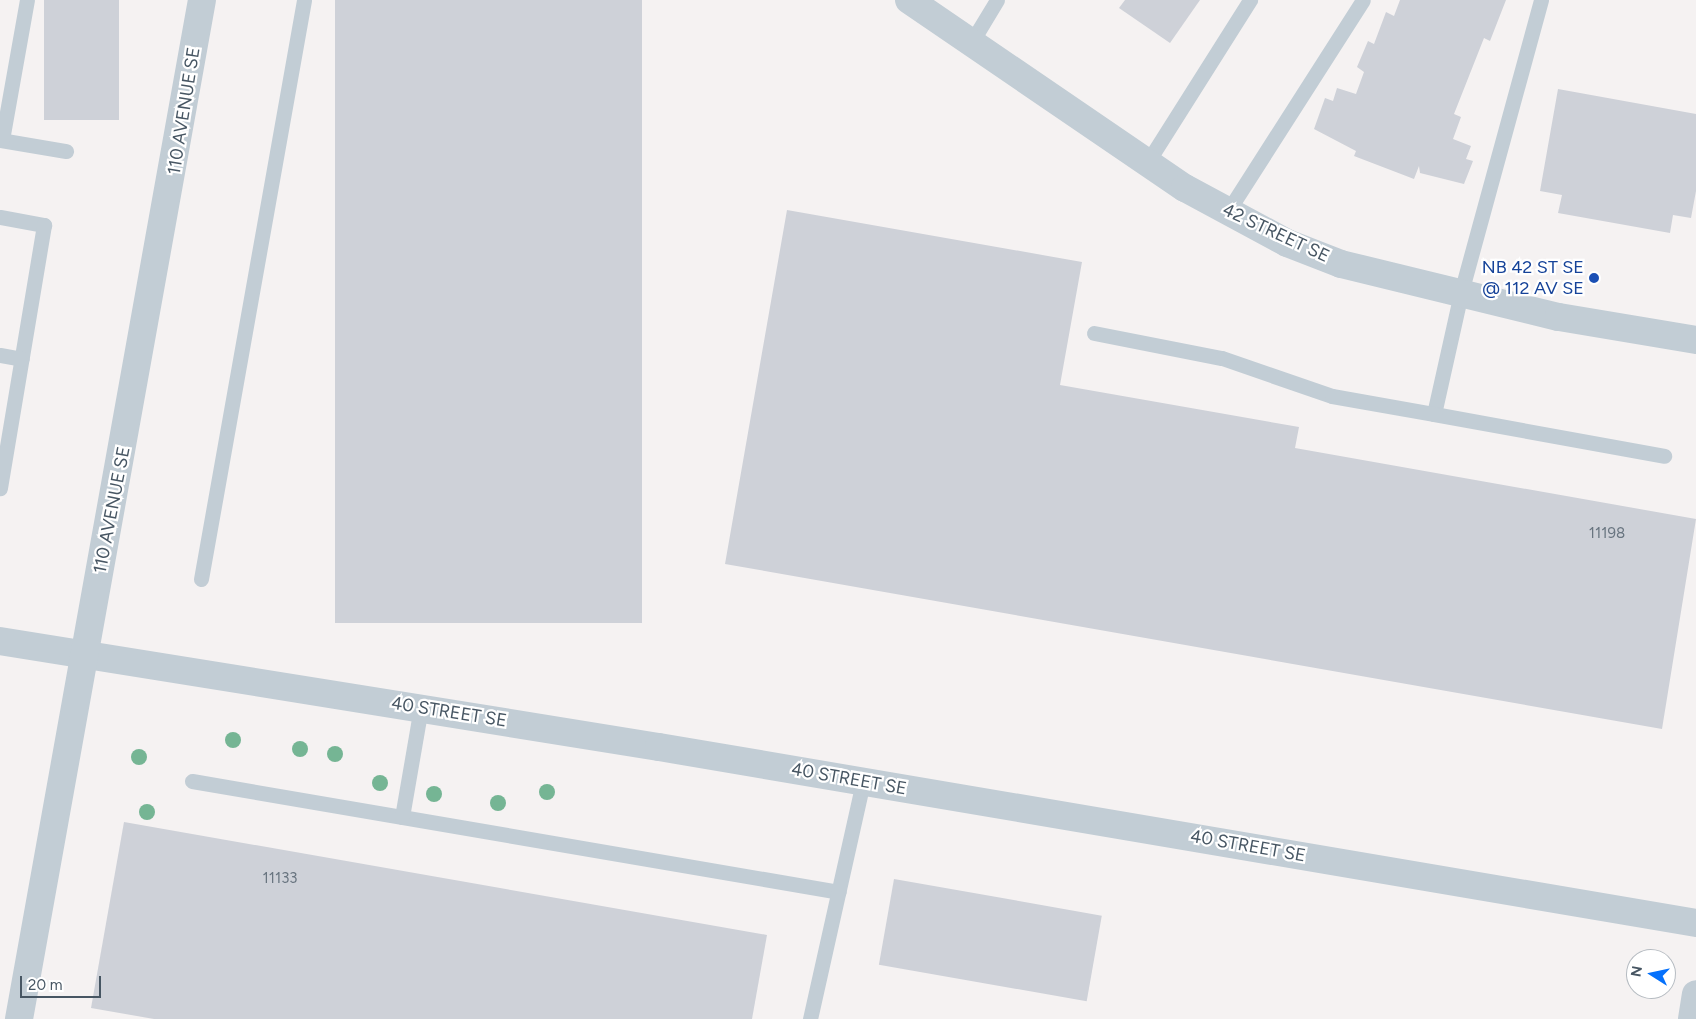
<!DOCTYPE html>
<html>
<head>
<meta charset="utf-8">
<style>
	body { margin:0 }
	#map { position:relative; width:1696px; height:1019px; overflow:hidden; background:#f5f2f2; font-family:Figtree,sans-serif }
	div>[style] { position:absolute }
	.building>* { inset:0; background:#ced1d8; transform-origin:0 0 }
	.lane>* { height:15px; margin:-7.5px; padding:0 7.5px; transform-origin:7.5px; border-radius:7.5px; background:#c2cdd5 }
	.street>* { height:28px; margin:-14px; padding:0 14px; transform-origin:14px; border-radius:14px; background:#c2cdd5 }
	.trees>* { width:16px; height:16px; margin:-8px; border-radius:50%; background:#75b594 }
	.dots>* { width:14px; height:14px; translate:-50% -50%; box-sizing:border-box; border:2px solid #fff; border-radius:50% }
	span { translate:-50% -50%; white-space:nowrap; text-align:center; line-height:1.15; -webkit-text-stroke:4.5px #fff; paint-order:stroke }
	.number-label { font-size:15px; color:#697580 }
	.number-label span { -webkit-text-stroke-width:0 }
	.street-label { font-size:18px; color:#475663 }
	.transit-label { font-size:18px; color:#164399 }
	.right { translate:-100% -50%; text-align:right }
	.north { position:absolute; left:1626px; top:949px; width:50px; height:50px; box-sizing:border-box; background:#fff; border:1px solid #b5bbc1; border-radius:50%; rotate:280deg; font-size:14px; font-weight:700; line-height:20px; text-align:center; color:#475663 }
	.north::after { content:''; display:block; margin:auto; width:18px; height:22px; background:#0571fc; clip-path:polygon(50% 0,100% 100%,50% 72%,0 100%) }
	.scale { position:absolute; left:20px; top:976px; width:81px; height:22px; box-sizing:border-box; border:2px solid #475663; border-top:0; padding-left:6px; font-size:15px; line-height:18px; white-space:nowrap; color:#475663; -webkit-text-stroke:4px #fff; paint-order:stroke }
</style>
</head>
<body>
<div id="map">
	<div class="building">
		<div style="left:44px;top:0;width:75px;height:120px"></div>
		<div style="left:335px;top:0;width:307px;height:623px"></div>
		<div style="clip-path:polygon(1125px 0,1200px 0,1170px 43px,1119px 8px)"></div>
		<div style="clip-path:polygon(1400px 0,1506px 0,1490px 41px,1484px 38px,1454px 114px,1461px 117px,1453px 139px,1471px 146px,1466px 159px,1473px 161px,1464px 184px,1420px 173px,1419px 166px,1414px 179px,1354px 156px,1356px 151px,1314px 129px,1325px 98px,1333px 101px,1337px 88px,1356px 94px,1364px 72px,1357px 67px,1368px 41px,1374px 44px,1386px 12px,1394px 16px)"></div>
		<div style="clip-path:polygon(1558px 89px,1696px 114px,1696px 191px,1691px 218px,1673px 215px,1670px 233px,1558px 213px,1562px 195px,1540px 191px)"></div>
		<div style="clip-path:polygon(787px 210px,1082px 262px,1060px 385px,1299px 427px,1295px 448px,1696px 519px,1662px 729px,725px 564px)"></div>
		<div style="clip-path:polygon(124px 822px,767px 935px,752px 1019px,154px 1019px,91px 1008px)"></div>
		<div style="left:894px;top:879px;width:211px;height:87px;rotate:10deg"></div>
	</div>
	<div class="lane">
		<div style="left:1541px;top:0;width:304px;rotate:105.3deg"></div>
		<div style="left:1461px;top:293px;width:124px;rotate:102.6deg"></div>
		<div style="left:1434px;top:414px;width:234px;rotate:10.3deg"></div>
		<div style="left:971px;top:43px;width:50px;rotate:-58.8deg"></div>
		<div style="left:0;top:140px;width:67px;rotate:9.5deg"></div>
		<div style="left:2px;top:140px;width:142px;rotate:-79.9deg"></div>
		<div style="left:1147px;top:163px;width:193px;rotate:-57.7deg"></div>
		<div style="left:1228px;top:211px;width:250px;rotate:-57.4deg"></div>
		<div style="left:0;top:217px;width:45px;rotate:10.3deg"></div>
		<div style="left:44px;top:225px;width:267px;rotate:99.5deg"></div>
		<div style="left:1094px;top:333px;width:130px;rotate:11.1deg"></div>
		<div style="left:1222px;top:358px;width:116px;rotate:19.1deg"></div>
		<div style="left:1332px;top:396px;width:104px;rotate:10deg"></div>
		<div style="left:0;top:355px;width:22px;rotate:10deg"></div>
		<div style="left:201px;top:579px;width:588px;rotate:-79.91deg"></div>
		<div style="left:192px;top:781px;width:656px;rotate:9.73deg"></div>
		<div style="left:402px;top:817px;width:112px;rotate:-80.2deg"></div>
		<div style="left:810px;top:1019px;width:244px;rotate:-77.4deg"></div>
	</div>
	<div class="street">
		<div style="left:909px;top:0;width:334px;rotate:34.3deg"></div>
		<div style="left:1185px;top:188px;width:116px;rotate:28.3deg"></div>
		<div style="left:1287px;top:243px;width:58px;rotate:21.3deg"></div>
		<div style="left:1341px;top:264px;width:224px;rotate:13.7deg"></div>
		<div style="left:1559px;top:317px;width:139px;rotate:9.5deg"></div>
		<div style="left:0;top:641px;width:667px;rotate:9.14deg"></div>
		<div style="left:659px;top:747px;width:1052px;rotate:9.63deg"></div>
		<div style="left:19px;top:1019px;width:1035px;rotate:-79.82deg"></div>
		<div style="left:1692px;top:1019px;width:25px;rotate:-81deg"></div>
	</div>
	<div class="trees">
		<div style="left:233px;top:740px"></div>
		<div style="left:300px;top:749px"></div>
		<div style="left:335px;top:754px"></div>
		<div style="left:139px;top:757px"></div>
		<div style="left:380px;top:783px"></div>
		<div style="left:547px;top:792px"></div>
		<div style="left:434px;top:794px"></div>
		<div style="left:498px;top:803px"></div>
		<div style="left:147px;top:812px"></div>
	</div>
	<div class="dots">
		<div style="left:1594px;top:278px;background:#1a4fb4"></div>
	</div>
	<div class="number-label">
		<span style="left:1607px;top:534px">11198</span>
		<span style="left:280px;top:879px">11133</span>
	</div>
	<div class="street-label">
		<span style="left:184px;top:111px;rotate:-81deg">110 AVENUE SE</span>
		<span style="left:1276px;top:233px;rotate:25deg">42 STREET SE</span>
		<span style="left:112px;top:510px;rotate:-79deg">110 AVENUE SE</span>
		<span style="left:449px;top:712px;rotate:9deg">40 STREET SE</span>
		<span style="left:849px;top:779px;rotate:10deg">40 STREET SE</span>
		<span style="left:1248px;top:846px;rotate:10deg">40 STREET SE</span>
	</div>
	<div class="transit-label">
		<span class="right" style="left:1584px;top:278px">NB 42 ST SE<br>@ 112 AV SE</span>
	</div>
	<div class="north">N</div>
	<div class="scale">20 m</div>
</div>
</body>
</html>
